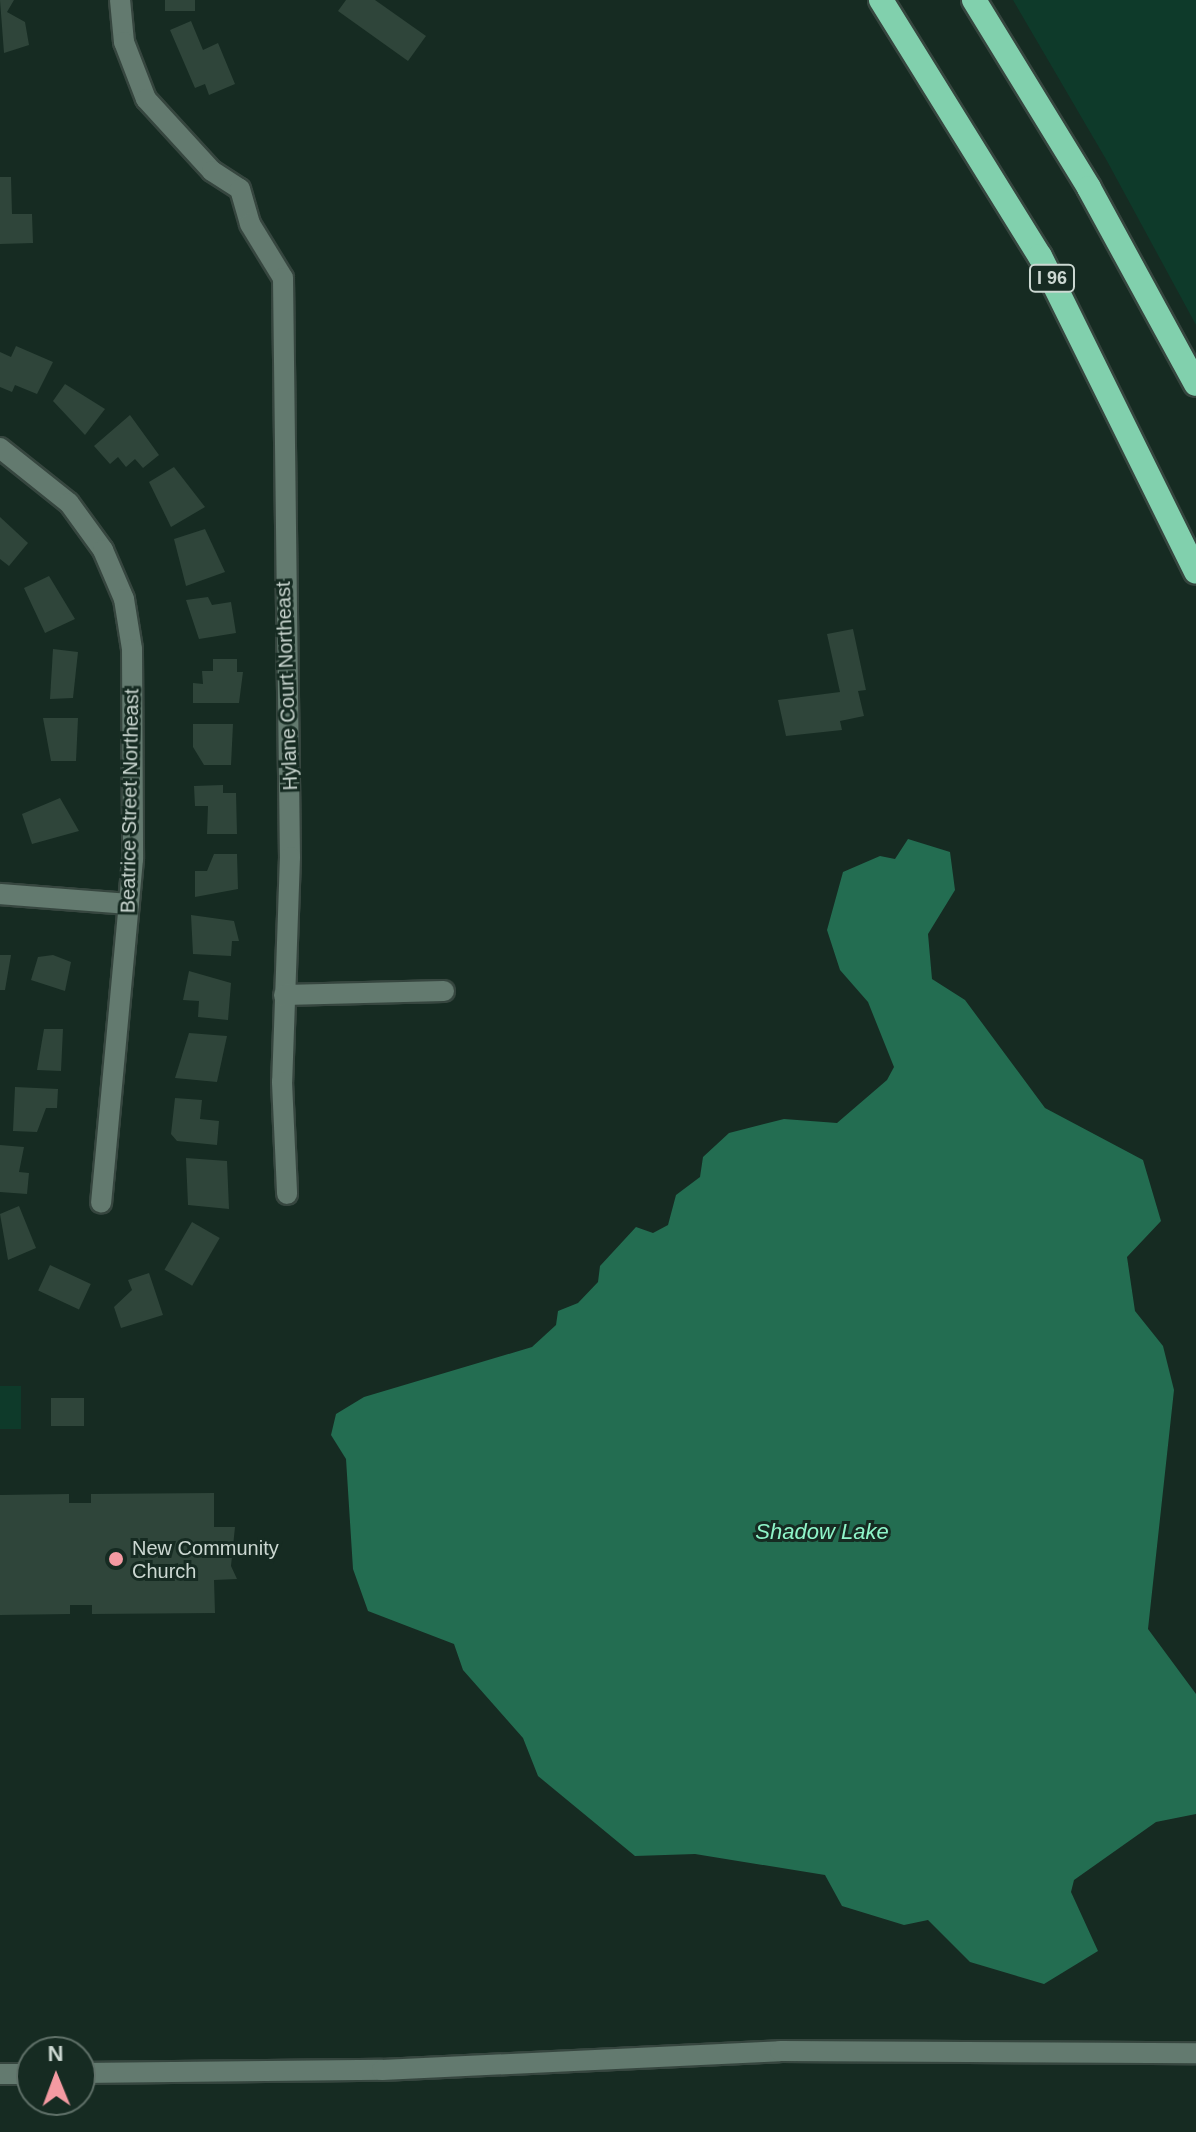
<!DOCTYPE html>
<html>
<head>
<meta charset="utf-8">
<style>
	body { margin:0 }
	#map { position:relative; width:1196px; height:2132px; overflow:hidden; background:#162b22; font-family:Arial,sans-serif }
	div>[style] { position:absolute }
	.green>* { inset:0; background:#0e3a2a; transform-origin:0 0 }
	.water>* { inset:0; background:#236d51 }
	.building>* { inset:0; background:#2f453a; transform-origin:0 0 }
	.roads { filter:drop-shadow(2px 0 #36463f) drop-shadow(-2px 0 #36463f) drop-shadow(0 2px #36463f) drop-shadow(0 -2px #36463f) }
	.minor>* { height:20px; margin:-10px; padding:0 10px; transform-origin:10px; border-radius:10px; background:#637a6f }
	.highway>* { height:24px; margin:-12px; padding:0 12px; transform-origin:12px; border-radius:12px; background:#81d0ad }
	.dots>* { width:22px; height:22px; translate:-50% -50%; box-sizing:border-box; border:4px solid #162b22; border-radius:50% }
	span { translate:-50% -50%; white-space:nowrap; text-align:center; line-height:1.15; -webkit-text-stroke:6px #162b22; paint-order:stroke }
	.shield-label span { padding:2px 6px; background:#162b22; border:2px solid; border-radius:6px; -webkit-text-stroke-width:0 }
	.shield-label { font-size:18px; color:#ccd8d2; font-weight:700 }
	.street-label { font-size:20px; color:#ccd8d2 }
	.poi-label { font-size:20px; color:#ccd8d2 }
	.left { translate:0 -50%; text-align:left }
	.water-label { font-size:22px; color:#8ff5c9; font-style:italic }
	.north { position:absolute; left:16px; top:2036px; width:80px; height:80px; box-sizing:border-box; background:#162b22; border:2px solid #5f7068; border-radius:50%; rotate:359deg; font-size:22px; font-weight:700; line-height:32px; text-align:center; color:#ccd8d2 }
	.north::after { content:''; display:block; margin:auto; width:28px; height:36px; background:#f49aa2; clip-path:polygon(50% 0,100% 100%,50% 72%,0 100%) }
</style>
</head>
<body>
<div id="map">
	<div class="green">
		<div style="clip-path:polygon(1013px 0,1196px 0,1196px 325px,1107px 161px)"></div>
		<div style="left:0;top:1386px;width:21px;height:43px"></div>
	</div>
	<div class="water">
		<div style="clip-path:polygon(908px 839px,950px 852px,955px 890px,928px 934px,932px 979px,965px 1000px,1045px 1108px,1143px 1160px,1161px 1221px,1127px 1257px,1135px 1311px,1163px 1346px,1174px 1390px,1148px 1629px,1196px 1694px,1196px 1814px,1156px 1822px,1074px 1880px,1071px 1892px,1098px 1951px,1044px 1984px,970px 1962px,928px 1920px,904px 1925px,842px 1906px,825px 1875px,695px 1854px,635px 1856px,538px 1776px,523px 1738px,463px 1670px,454px 1644px,368px 1611px,353px 1569px,346px 1459px,331px 1435px,336px 1414px,364px 1397px,532px 1347px,556px 1325px,558px 1311px,578px 1303px,598px 1282px,600px 1266px,636px 1227px,653px 1233px,668px 1225px,676px 1195px,700px 1177px,703px 1157px,729px 1133px,784px 1119px,837px 1123px,887px 1080px,894px 1067px,868px 1002px,840px 970px,827px 930px,843px 872px,880px 856px,895px 859px)"></div>
	</div>
	<div class="building">
		<div style="clip-path:polygon(0 0,14px 0,7px 12px,25px 22px,29px 45px,4px 53px)"></div>
		<div style="left:165px;top:0;width:30px;height:11px"></div>
		<div style="clip-path:polygon(346px 0,375px 0,426px 36px,408px 61px,338px 11px)"></div>
		<div style="clip-path:polygon(191px 21px,203px 50px,218px 43px,235px 84px,209px 95px,205px 84px,195px 88px,170px 30px)"></div>
		<div style="clip-path:polygon(0 177px,11px 177px,12px 214px,32px 214px,33px 243px,0 244px)"></div>
		<div style="clip-path:polygon(16px 346px,53px 362px,37px 394px,15px 385px,12px 392px,0 387px,0 352px,11px 357px)"></div>
		<div style="clip-path:polygon(65px 384px,105px 409px,85px 435px,53px 401px)"></div>
		<div style="clip-path:polygon(130px 415px,159px 455px,143px 468px,135px 459px,126px 467px,118px 457px,110px 464px,94px 446px)"></div>
		<div style="clip-path:polygon(174px 467px,205px 507px,171px 527px,149px 482px)"></div>
		<div style="clip-path:polygon(0 517px,28px 543px,9px 566px,0 559px)"></div>
		<div style="clip-path:polygon(205px 529px,225px 572px,186px 586px,174px 539px)"></div>
		<div style="clip-path:polygon(49px 576px,75px 619px,45px 633px,24px 588px)"></div>
		<div style="clip-path:polygon(208px 597px,212px 605px,231px 602px,236px 633px,199px 639px,186px 600px)"></div>
		<div style="clip-path:polygon(853px 629px,866px 690px,858px 691px,864px 716px,840px 721px,842px 730px,786px 736px,778px 700px,840px 692px,827px 634px)"></div>
		<div style="clip-path:polygon(53px 649px,78px 652px,73px 698px,50px 699px)"></div>
		<div style="clip-path:polygon(213px 659px,237px 659px,237px 672px,243px 672px,239px 703px,193px 703px,193px 683px,203px 684px,202px 671px,213px 671px)"></div>
		<div style="clip-path:polygon(43px 718px,78px 718px,76px 761px,51px 761px)"></div>
		<div style="clip-path:polygon(193px 724px,233px 724px,231px 765px,204px 765px,193px 747px)"></div>
		<div style="clip-path:polygon(223px 785px,223px 793px,236px 793px,237px 834px,207px 834px,208px 806px,195px 806px,194px 786px)"></div>
		<div style="clip-path:polygon(60px 798px,79px 831px,32px 844px,22px 814px)"></div>
		<div style="clip-path:polygon(214px 854px,237px 854px,238px 889px,195px 897px,195px 871px,207px 871px)"></div>
		<div style="clip-path:polygon(191px 915px,234px 921px,239px 941px,232px 941px,231px 956px,193px 954px)"></div>
		<div style="clip-path:polygon(0 955px,11px 955px,5px 990px,0 990px)"></div>
		<div style="clip-path:polygon(53px 955px,71px 962px,65px 991px,31px 980px,38px 957px)"></div>
		<div style="clip-path:polygon(189px 971px,231px 983px,228px 1020px,198px 1017px,199px 1001px,183px 1000px)"></div>
		<div style="clip-path:polygon(44px 1029px,63px 1029px,61px 1071px,37px 1070px)"></div>
		<div style="clip-path:polygon(189px 1033px,227px 1036px,217px 1082px,175px 1078px)"></div>
		<div style="clip-path:polygon(15px 1087px,58px 1089px,57px 1108px,46px 1108px,37px 1132px,13px 1131px)"></div>
		<div style="clip-path:polygon(175px 1098px,202px 1100px,200px 1119px,219px 1121px,217px 1145px,177px 1141px,171px 1134px)"></div>
		<div style="clip-path:polygon(0 1145px,24px 1147px,19px 1172px,29px 1173px,27px 1194px,0 1192px)"></div>
		<div style="clip-path:polygon(186px 1158px,227px 1161px,229px 1209px,188px 1205px)"></div>
		<div style="clip-path:polygon(19px 1206px,36px 1248px,8px 1260px,0 1214px)"></div>
		<div style="left:192px;top:1222px;width:32px;height:55px;rotate:30deg"></div>
		<div style="left:50px;top:1265px;width:45px;height:28px;rotate:25deg"></div>
		<div style="clip-path:polygon(149px 1273px,163px 1315px,121px 1328px,114px 1307px,132px 1290px,128px 1280px)"></div>
		<div style="left:51px;top:1398px;width:33px;height:28px"></div>
		<div style="clip-path:polygon(214px 1493px,214px 1527px,235px 1527px,231px 1566px,237px 1579px,214px 1580px,215px 1613px,92px 1614px,92px 1605px,70px 1605px,70px 1614px,0 1615px,0 1495px,69px 1494px,69px 1503px,91px 1503px,91px 1494px)"></div>
	</div>
	<div class="roads">
		<div class="minor">
			<div style="left:120px;top:0;width:42px;rotate:84.6deg"></div>
			<div style="left:124px;top:42px;width:61px;rotate:68.9deg"></div>
			<div style="left:146px;top:99px;width:98px;rotate:47.5deg"></div>
			<div style="left:212px;top:171px;width:33px;rotate:33deg"></div>
			<div style="left:240px;top:189px;width:36px;rotate:74deg"></div>
			<div style="left:250px;top:224px;width:63px;rotate:58.6deg"></div>
			<div style="left:283px;top:278px;width:579px;rotate:89.31deg"></div>
			<div style="left:290px;top:857px;width:225px;rotate:92deg"></div>
			<div style="left:282px;top:1082px;width:112px;rotate:87.4deg"></div>
			<div style="left:0;top:448px;width:88px;rotate:38.6deg"></div>
			<div style="left:69px;top:503px;width:58px;rotate:54.1deg"></div>
			<div style="left:103px;top:550px;width:53px;rotate:66.8deg"></div>
			<div style="left:124px;top:599px;width:51px;rotate:80.9deg"></div>
			<div style="left:132px;top:649px;width:210px;rotate:89.7deg"></div>
			<div style="left:133px;top:859px;width:345px;rotate:95.3deg"></div>
			<div style="left:0;top:894px;width:129px;rotate:4.4deg"></div>
			<div style="left:284px;top:995px;width:160px;rotate:-1.4deg"></div>
			<div style="left:80px;top:2073px;width:302px;rotate:-0.6deg"></div>
			<div style="left:382px;top:2070px;width:398px;rotate:-2.7deg"></div>
			<div style="left:780px;top:2051px;width:416px;rotate:0.3deg"></div>
			<div style="left:0;top:2074px;width:32px"></div>
		</div>
		<div class="highway">
			<div style="left:881px;top:0;width:301px;rotate:58.2deg"></div>
			<div style="left:1040px;top:256px;width:352px;rotate:63.7deg"></div>
			<div style="left:974px;top:0;width:220px;rotate:58.5deg"></div>
			<div style="left:1089px;top:188px;width:223px;rotate:61.4deg"></div>
		</div>
	</div>
	<div class="dots">
		<div style="left:116px;top:1559px;background:#f49aa2"></div>
	</div>
	<div class="shield-label">
		<span style="left:1052px;top:278px">I 96</span>
	</div>
	<div class="street-label">
		<span style="left:287px;top:686px;rotate:-92deg">Hylane Court Northeast</span>
		<span style="left:130px;top:801px;rotate:-89deg">Beatrice Street Northeast</span>
	</div>
	<div class="poi-label">
		<span class="left" style="left:132px;top:1560px">New Community<br>Church</span>
	</div>
	<div class="water-label">
		<span style="left:822px;top:1532px">Shadow Lake</span>
	</div>
	<div class="north">N</div>
</div>
</body>
</html>
